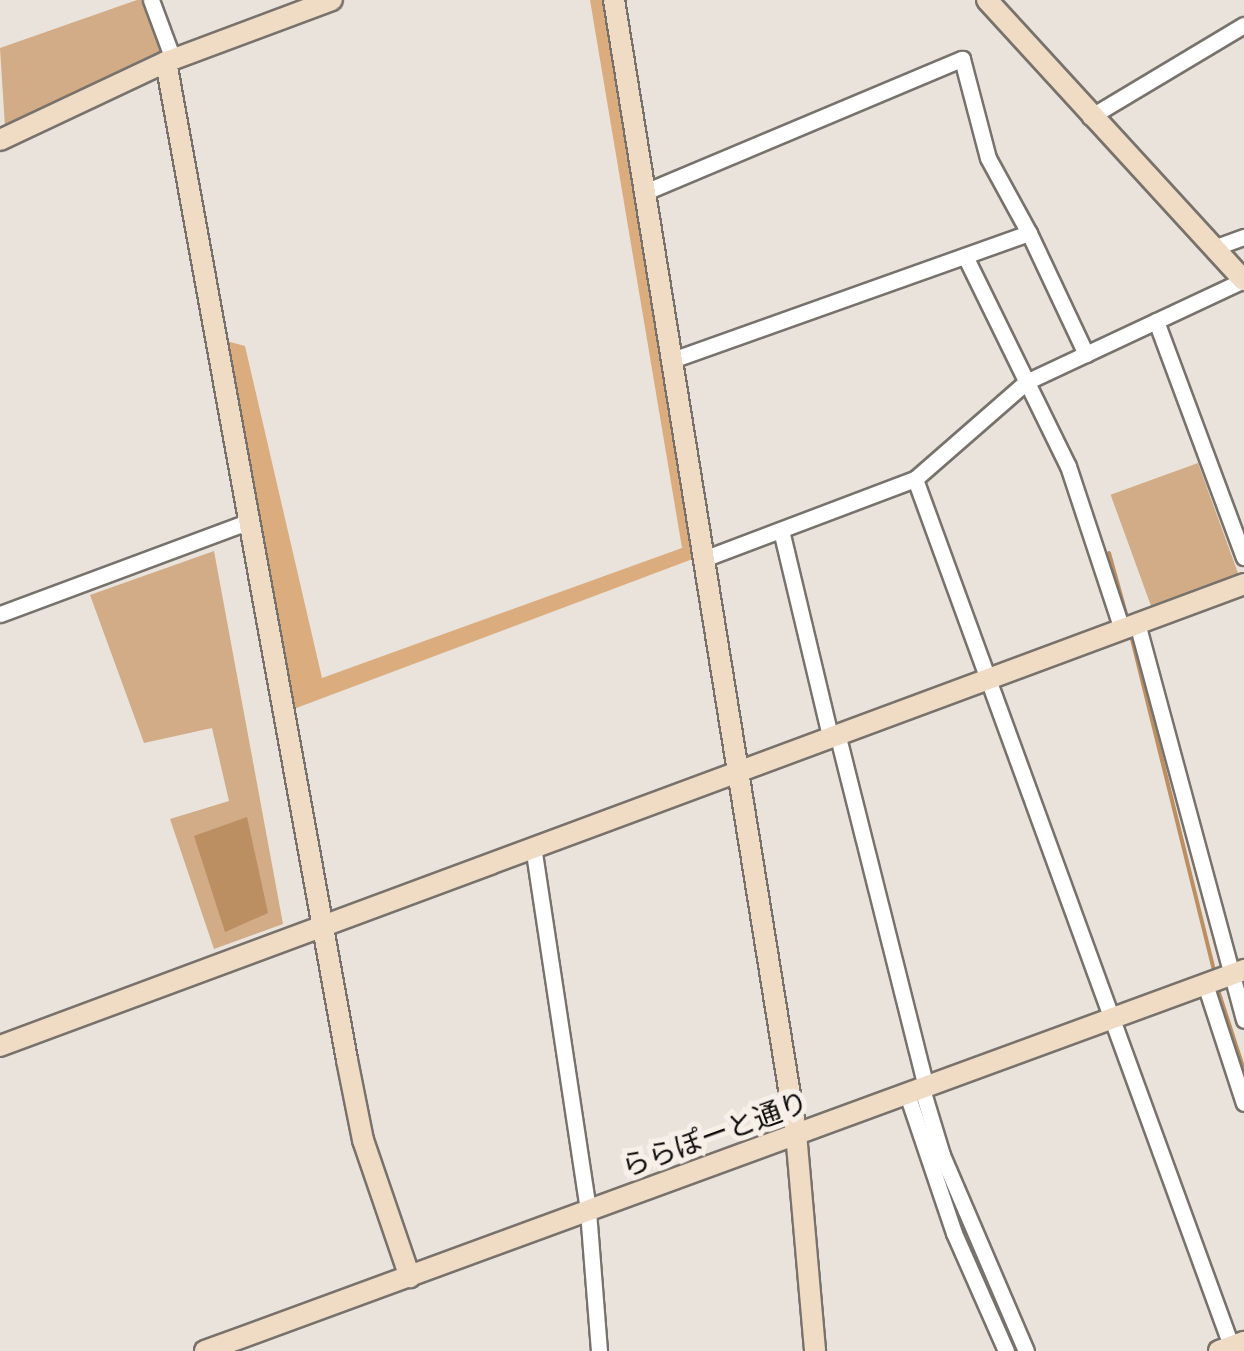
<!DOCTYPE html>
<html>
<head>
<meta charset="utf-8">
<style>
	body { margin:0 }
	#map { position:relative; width:1244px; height:1351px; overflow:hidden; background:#e9e3dc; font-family:"Work Sans","Noto Sans JP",sans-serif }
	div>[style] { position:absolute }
	.green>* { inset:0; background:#d2ac86; transform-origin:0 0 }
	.forest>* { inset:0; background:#dbad7e }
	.water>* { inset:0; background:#bb8f61 }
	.stream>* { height:4px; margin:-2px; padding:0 2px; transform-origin:2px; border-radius:2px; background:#bb8f61 }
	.roads { filter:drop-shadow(2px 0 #78726c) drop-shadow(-2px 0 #78726c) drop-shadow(0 2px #78726c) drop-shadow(0 -2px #78726c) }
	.street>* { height:15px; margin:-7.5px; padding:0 7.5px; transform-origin:7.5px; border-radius:7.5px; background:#fff }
	.secondary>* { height:20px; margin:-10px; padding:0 10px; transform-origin:10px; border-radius:10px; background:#f0dbc4 }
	span { translate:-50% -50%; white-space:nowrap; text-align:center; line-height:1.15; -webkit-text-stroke:10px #f7f0e9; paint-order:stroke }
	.street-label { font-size:28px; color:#0d0b09 }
</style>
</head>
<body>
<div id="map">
	<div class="green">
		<div style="clip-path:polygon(137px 0,146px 0,167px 55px,5px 127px,0 48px)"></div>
		<div style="left:1198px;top:463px;width:118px;height:93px;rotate:70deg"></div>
		<div style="clip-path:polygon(214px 551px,283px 924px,214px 949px,170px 819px,229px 801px,212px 728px,144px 743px,90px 595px)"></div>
	</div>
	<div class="forest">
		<div style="clip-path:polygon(590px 0,613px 0,698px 557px,291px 710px,223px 340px,245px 346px,322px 678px,682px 548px)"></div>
	</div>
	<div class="water">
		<div style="clip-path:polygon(247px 817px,268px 913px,225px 932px,194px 836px)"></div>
	</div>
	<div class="stream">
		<div style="left:1109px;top:553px;width:71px;rotate:74.4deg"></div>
		<div style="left:1131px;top:635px;width:346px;rotate:76.1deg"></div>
		<div style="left:1218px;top:990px;width:84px;rotate:72deg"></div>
	</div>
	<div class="roads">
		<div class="street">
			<div style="left:151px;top:0;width:63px;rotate:69.6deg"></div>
			<div style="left:1090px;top:117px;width:179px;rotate:-30.9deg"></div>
			<div style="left:645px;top:192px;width:344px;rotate:-22.8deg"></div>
			<div style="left:962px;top:59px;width:102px;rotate:75.3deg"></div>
			<div style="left:988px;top:158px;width:85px;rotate:61.3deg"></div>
			<div style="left:1216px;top:247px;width:30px;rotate:-20deg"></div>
			<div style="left:965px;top:256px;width:234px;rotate:63.9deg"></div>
			<div style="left:1068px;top:466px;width:172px;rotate:71.7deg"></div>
			<div style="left:1156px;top:321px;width:252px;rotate:69.6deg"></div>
			<div style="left:672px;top:360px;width:379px;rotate:-19.6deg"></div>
			<div style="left:1029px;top:233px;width:134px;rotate:64.8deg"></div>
			<div style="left:915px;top:479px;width:928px;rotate:69.96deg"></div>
			<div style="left:781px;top:530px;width:212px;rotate:76.6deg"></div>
			<div style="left:703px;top:559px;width:227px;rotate:-20.7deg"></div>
			<div style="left:915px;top:479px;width:147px;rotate:-41.1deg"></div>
			<div style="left:1026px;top:382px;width:241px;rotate:-25.1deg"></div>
			<div style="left:0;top:614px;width:265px;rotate:-20.4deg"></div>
			<div style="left:1137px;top:623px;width:411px;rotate:74.9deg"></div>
			<div style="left:837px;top:733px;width:366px;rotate:75.9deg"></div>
			<div style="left:533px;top:846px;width:369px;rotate:81.4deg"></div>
			<div style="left:588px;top:1211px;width:140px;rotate:85.5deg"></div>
			<div style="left:1205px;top:984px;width:125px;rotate:71.9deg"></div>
			<div style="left:922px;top:1089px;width:69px;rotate:73.1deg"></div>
			<div style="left:942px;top:1155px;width:213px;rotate:66.8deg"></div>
			<div style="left:907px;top:1094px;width:147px;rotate:71.3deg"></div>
			<div style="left:954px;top:1233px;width:129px;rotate:66.2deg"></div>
		</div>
		<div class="secondary">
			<div style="left:614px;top:0;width:1148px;rotate:80.87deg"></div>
			<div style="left:796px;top:1133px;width:219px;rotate:85deg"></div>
			<div style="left:987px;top:0;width:380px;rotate:47.5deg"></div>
			<div style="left:166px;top:62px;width:1014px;rotate:79.72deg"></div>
			<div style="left:347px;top:1060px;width:82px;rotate:78.7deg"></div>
			<div style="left:363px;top:1140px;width:145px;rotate:71.1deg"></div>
			<div style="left:0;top:140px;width:183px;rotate:-25.2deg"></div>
			<div style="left:166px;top:62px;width:177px;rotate:-20.5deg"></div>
			<div style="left:0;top:1046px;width:1327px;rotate:-20.37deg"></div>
			<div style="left:205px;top:1351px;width:1107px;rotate:-20.14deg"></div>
			<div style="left:1219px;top:1351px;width:27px;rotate:-20deg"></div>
		</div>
	</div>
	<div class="street-label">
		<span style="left:715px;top:1135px;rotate:-20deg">ららぽーと通り</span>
	</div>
</div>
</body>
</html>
